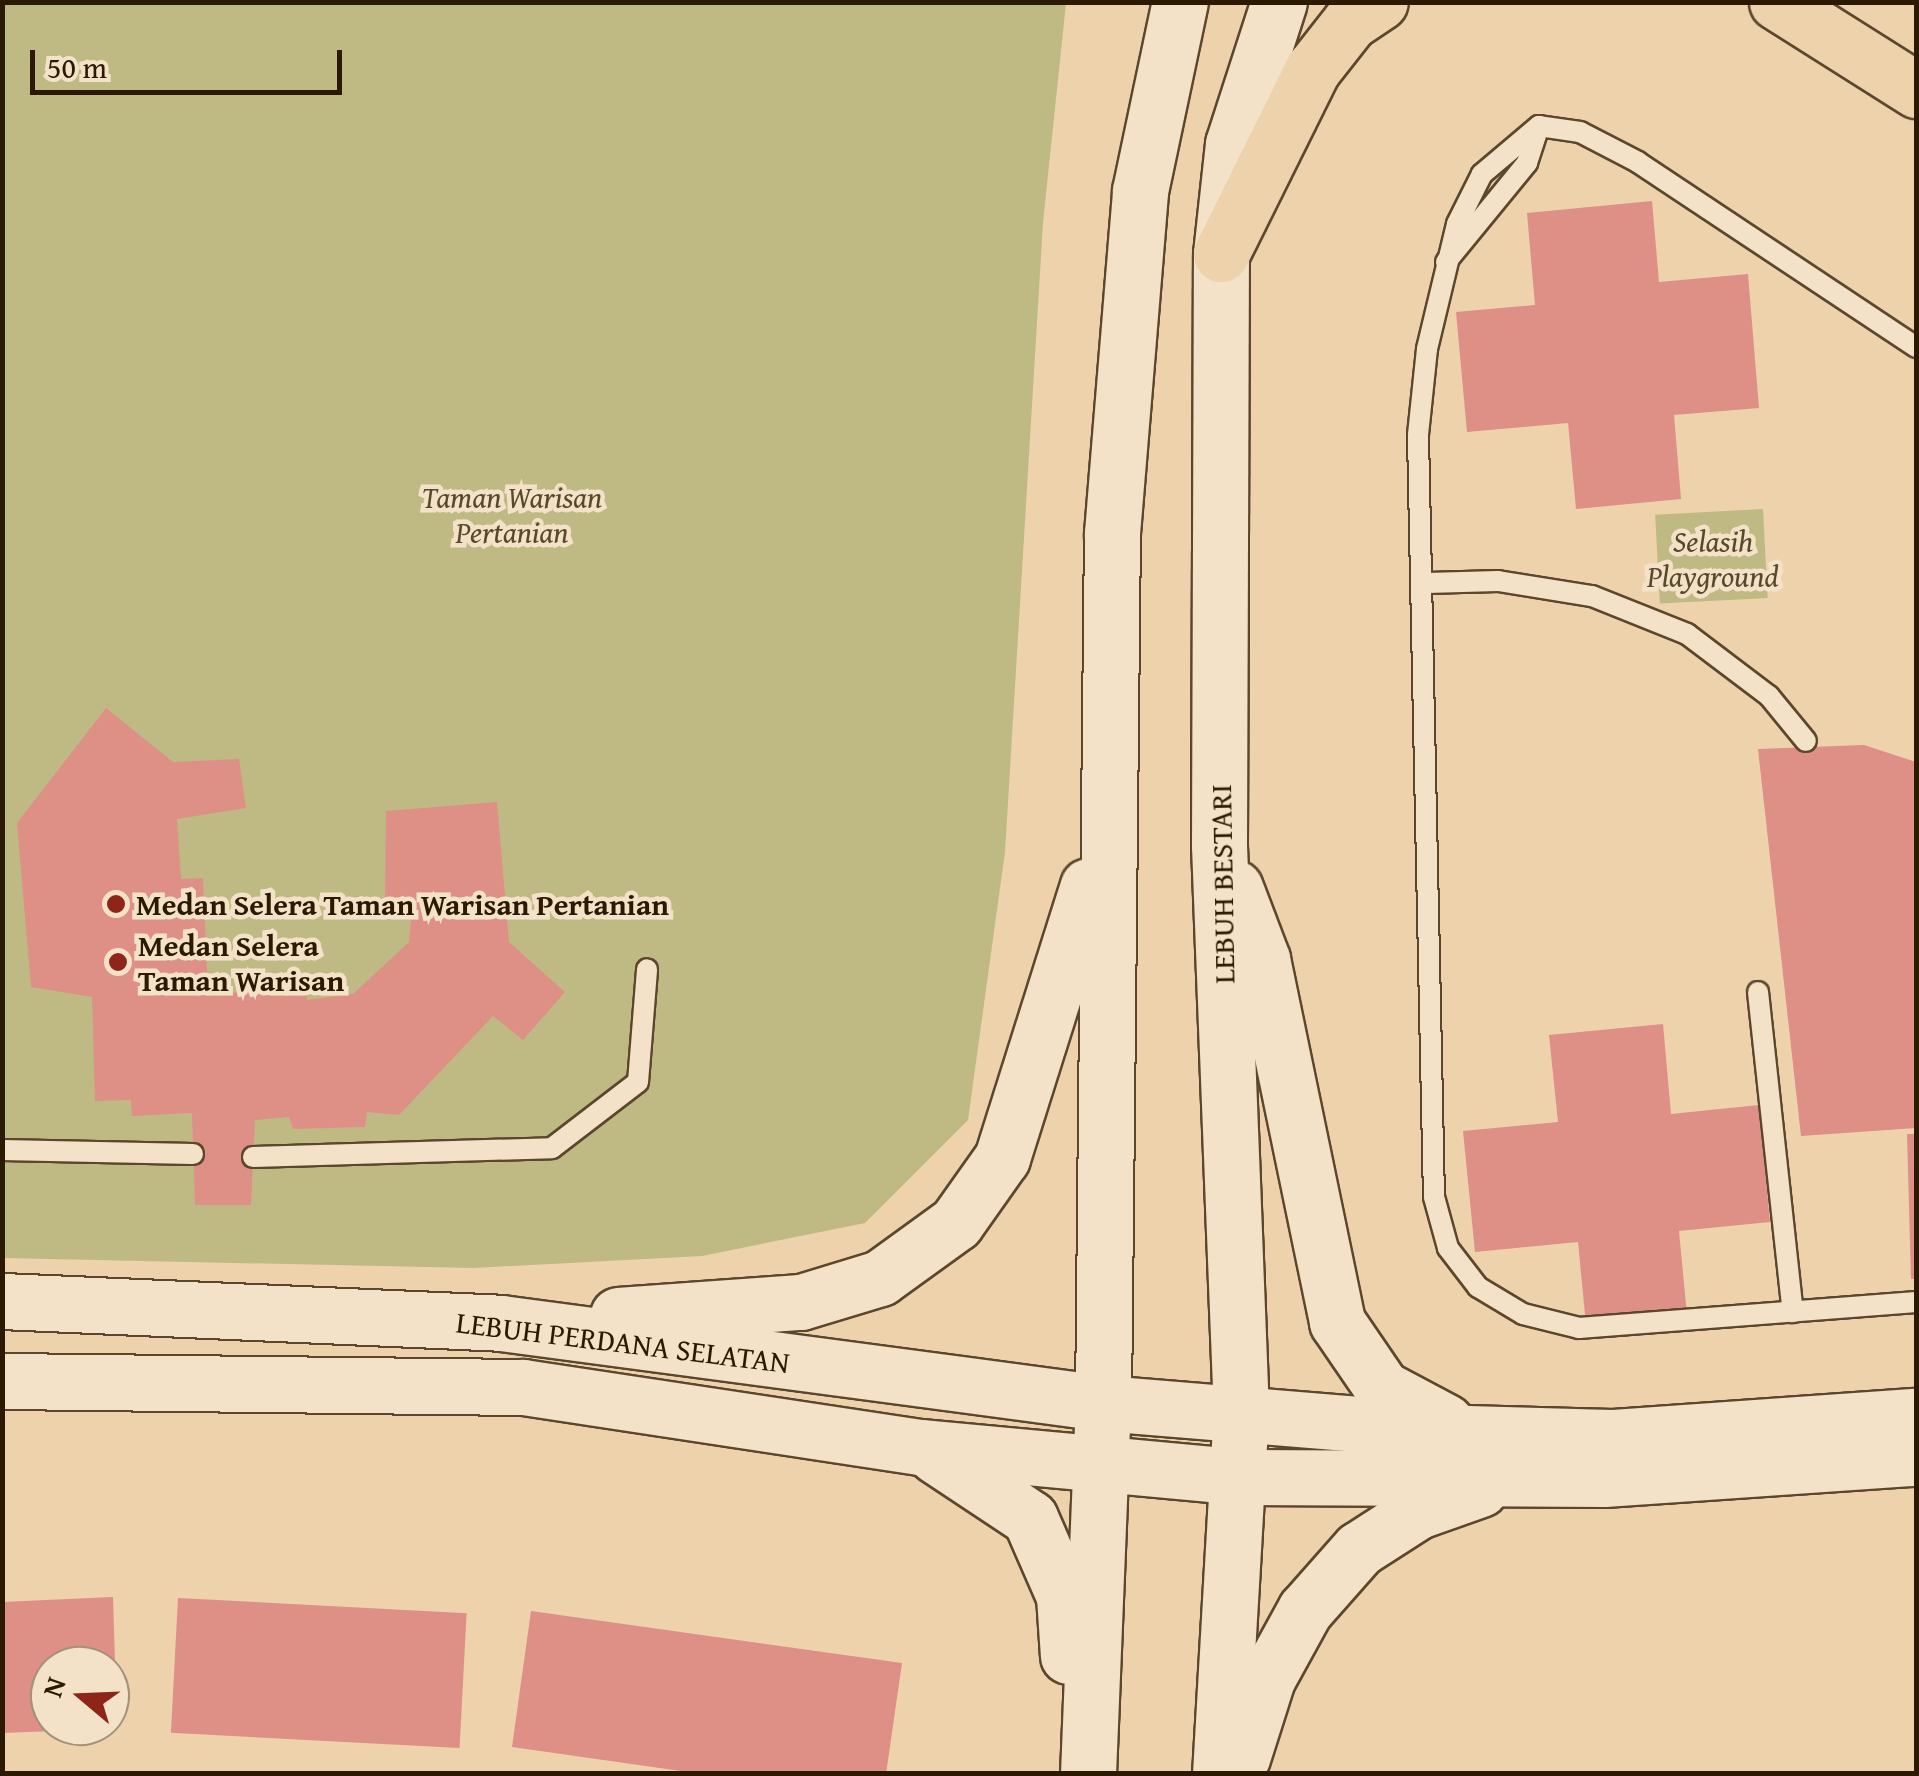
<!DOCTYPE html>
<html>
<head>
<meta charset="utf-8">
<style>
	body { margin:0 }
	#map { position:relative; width:1919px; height:1776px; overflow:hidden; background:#edd2ab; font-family:"Gentium Book Plus",serif }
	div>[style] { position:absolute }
	.green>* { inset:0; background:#bfba84; transform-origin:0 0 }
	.building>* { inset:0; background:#de8f86; transform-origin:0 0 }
	.roads { filter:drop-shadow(2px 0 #5c472c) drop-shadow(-2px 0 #5c472c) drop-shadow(0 2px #5c472c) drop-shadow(0 -2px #5c472c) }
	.lane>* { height:20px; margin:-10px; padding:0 10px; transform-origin:10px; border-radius:10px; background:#f3e2c8 }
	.secondary>* { height:55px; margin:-27.5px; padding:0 27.5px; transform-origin:27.5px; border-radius:27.5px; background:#f3e2c8 }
	.primary>* { height:55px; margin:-27.5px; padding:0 27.5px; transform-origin:27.5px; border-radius:27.5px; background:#edd2ab }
	.dots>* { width:28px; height:28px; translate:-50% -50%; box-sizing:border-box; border:5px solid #f3e2c8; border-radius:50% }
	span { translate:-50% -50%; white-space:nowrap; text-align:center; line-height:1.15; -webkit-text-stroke:9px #f3e2c8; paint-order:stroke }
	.park-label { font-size:30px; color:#574929; font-style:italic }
	.street-label { font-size:30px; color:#2b1902 }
	.poi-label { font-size:30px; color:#2b1902; font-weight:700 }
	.left { translate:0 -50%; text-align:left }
	.frame { position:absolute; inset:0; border:5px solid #2b1902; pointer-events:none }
	.north { position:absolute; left:30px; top:1646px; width:100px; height:100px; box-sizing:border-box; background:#f3e2c8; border:2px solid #a39279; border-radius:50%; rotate:289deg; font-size:28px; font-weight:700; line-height:40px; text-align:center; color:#2b1902 }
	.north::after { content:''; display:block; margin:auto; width:35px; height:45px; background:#8f2418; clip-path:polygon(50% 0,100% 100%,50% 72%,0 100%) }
	.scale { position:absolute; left:30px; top:50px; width:312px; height:45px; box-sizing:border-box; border:5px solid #2b1902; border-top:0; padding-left:12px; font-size:30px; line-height:35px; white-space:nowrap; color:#2b1902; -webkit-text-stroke:8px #f3e2c8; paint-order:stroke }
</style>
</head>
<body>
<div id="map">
	<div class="green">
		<div style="clip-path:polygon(3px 3px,1066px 3px,1043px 223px,1005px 852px,968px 1120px,865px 1223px,702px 1256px,473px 1268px,3px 1258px)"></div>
		<div style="left:1763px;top:509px;width:89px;height:108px;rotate:87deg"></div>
	</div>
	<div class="building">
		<div style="clip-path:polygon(1652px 201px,1659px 282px,1748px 274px,1759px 408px,1674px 415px,1681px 499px,1576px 509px,1568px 423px,1467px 432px,1456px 312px,1535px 305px,1527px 213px)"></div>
		<div style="clip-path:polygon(106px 708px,173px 762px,239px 759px,246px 808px,177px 819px,181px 879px,203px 878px,208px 996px,307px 983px,307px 1000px,353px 994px,409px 942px,412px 910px,385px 907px,386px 811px,497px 802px,509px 942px,565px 992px,523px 1040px,493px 1016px,399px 1115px,367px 1112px,365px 1127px,293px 1129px,289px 1117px,255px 1120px,251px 1205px,195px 1205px,192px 1113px,132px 1116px,131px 1100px,95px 1101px,92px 997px,31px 987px,17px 823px)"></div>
		<div style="clip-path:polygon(1864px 745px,1916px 762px,1916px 1128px,1801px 1136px,1758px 749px)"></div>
		<div style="clip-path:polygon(1663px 1024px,1671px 1114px,1759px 1105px,1770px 1222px,1679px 1231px,1687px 1315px,1586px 1325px,1578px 1242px,1475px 1252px,1463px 1131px,1558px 1122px,1549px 1035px)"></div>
		<div style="clip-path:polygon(1907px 1134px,1916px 1134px,1916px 1279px,1911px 1279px)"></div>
		<div style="clip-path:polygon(113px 1597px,117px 1729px,110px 1729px,110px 1666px,50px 1666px,50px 1726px,107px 1729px,2px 1733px,2px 1602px)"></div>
		<div style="left:178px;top:1598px;width:289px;height:135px;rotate:3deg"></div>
		<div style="clip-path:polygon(531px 1611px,902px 1663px,886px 1774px,702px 1774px,512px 1747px)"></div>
	</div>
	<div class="roads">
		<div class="lane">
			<div style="left:1446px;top:262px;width:128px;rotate:-50.7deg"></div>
			<div style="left:1527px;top:163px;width:39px;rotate:-72deg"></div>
			<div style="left:1916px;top:347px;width:334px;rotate:-146.4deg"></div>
			<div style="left:1638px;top:162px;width:65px;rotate:-152.7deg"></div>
			<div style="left:1580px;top:132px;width:41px;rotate:-171.7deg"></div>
			<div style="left:1539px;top:126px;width:75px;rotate:139.9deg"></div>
			<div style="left:1482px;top:174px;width:56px;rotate:116.6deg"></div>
			<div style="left:1457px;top:224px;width:129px;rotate:103.5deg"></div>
			<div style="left:1427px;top:349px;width:86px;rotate:96deg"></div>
			<div style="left:1418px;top:435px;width:762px;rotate:88.8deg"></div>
			<div style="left:1434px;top:1197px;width:53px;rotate:74.6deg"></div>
			<div style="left:1448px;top:1248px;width:49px;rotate:52.4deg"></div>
			<div style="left:1478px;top:1287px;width:52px;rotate:31deg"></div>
			<div style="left:1523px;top:1314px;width:58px;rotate:14deg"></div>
			<div style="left:1579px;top:1328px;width:338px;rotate:-4.4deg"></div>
			<div style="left:1427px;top:583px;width:71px;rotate:-1.6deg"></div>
			<div style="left:1498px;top:581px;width:95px;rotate:9.1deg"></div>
			<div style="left:1592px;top:596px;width:102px;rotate:21.8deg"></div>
			<div style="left:1687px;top:634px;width:103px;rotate:37.1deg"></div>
			<div style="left:1769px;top:696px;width:58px;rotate:50.6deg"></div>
			<div style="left:1758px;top:992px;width:322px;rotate:83.8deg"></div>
			<div style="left:2px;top:1150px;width:191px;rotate:1.2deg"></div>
			<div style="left:253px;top:1157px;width:299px;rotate:-1.7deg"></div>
			<div style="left:552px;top:1148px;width:108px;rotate:-37.5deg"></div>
			<div style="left:638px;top:1082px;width:113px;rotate:-85.4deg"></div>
		</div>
		<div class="secondary">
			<div style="left:1235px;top:888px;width:76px;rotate:69.2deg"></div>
			<div style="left:1262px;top:959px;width:371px;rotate:78.3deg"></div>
			<div style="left:1337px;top:1322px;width:80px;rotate:55.7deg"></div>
			<div style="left:1382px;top:1388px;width:72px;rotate:28deg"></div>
			<div style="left:2px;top:1301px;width:499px;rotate:2.5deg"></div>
			<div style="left:501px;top:1323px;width:607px;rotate:7.57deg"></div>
			<div style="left:1103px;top:1403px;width:365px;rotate:4.7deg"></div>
			<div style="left:1467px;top:1433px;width:146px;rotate:1.6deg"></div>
			<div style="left:1613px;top:1437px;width:304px;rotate:-4deg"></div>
			<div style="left:618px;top:1315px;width:183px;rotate:-4.1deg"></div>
			<div style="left:801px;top:1302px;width:83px;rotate:-16.9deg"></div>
			<div style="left:880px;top:1278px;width:94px;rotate:-35.9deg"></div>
			<div style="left:956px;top:1223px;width:80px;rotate:-54.7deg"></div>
			<div style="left:1002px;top:1158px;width:285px;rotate:-72.5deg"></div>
			<div style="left:2px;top:1381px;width:521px;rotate:0.66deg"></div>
			<div style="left:523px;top:1387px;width:402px;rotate:8.6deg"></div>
			<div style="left:920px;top:1447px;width:322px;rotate:5.3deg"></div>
			<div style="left:1241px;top:1477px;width:363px;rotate:0.3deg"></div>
			<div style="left:1604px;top:1479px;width:313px;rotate:-3.9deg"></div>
			<div style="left:935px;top:1455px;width:114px;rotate:33.6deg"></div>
			<div style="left:1030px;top:1518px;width:85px;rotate:66.4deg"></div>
			<div style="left:1064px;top:1596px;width:60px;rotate:86.2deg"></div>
			<div style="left:1242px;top:1758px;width:83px;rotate:-72.4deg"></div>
			<div style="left:1267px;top:1679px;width:79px;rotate:-61.2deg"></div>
			<div style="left:1305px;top:1610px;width:81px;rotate:-48.5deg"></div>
			<div style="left:1359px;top:1549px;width:70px;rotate:-32.8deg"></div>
			<div style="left:1418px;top:1511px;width:66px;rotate:-19.5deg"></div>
			<div style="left:1088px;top:1774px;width:371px;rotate:-87.7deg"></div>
			<div style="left:1103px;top:1403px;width:870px;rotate:-89.41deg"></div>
			<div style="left:1112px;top:533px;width:343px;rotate:-85.3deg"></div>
			<div style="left:1140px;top:191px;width:193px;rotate:-78.1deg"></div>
			<div style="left:1220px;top:1774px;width:362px;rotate:-86.7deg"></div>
			<div style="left:1241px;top:1413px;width:568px;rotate:-92.22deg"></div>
			<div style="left:1219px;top:845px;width:591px;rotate:-89.81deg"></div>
			<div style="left:1221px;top:254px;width:111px;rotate:-83.8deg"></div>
			<div style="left:1233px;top:144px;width:149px;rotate:-72.1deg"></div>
		</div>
		<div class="primary">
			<div style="left:1777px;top:2px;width:165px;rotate:32.3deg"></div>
			<div style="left:1221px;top:254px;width:207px;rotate:-63.6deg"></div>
			<div style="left:1313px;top:69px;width:60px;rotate:-51.8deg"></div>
			<div style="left:1350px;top:22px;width:36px;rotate:-34deg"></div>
		</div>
	</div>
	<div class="dots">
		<div style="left:116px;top:904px;background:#8f2418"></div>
		<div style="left:118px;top:962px;background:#8f2418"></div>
	</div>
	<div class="park-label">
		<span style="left:512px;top:514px">Taman Warisan<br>Pertanian</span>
		<span style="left:1713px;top:558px">Selasih<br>Playground</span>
	</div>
	<div class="street-label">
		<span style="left:1222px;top:884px;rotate:-91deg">LEBUH BESTARI</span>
		<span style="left:623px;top:1342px;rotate:7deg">LEBUH PERDANA SELATAN</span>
	</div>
	<div class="poi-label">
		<span class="left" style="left:136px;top:904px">Medan Selera Taman Warisan Pertanian</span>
		<span class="left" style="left:138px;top:962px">Medan Selera<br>Taman Warisan</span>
	</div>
	<div class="frame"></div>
	<div class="north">N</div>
	<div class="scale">50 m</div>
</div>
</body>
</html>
